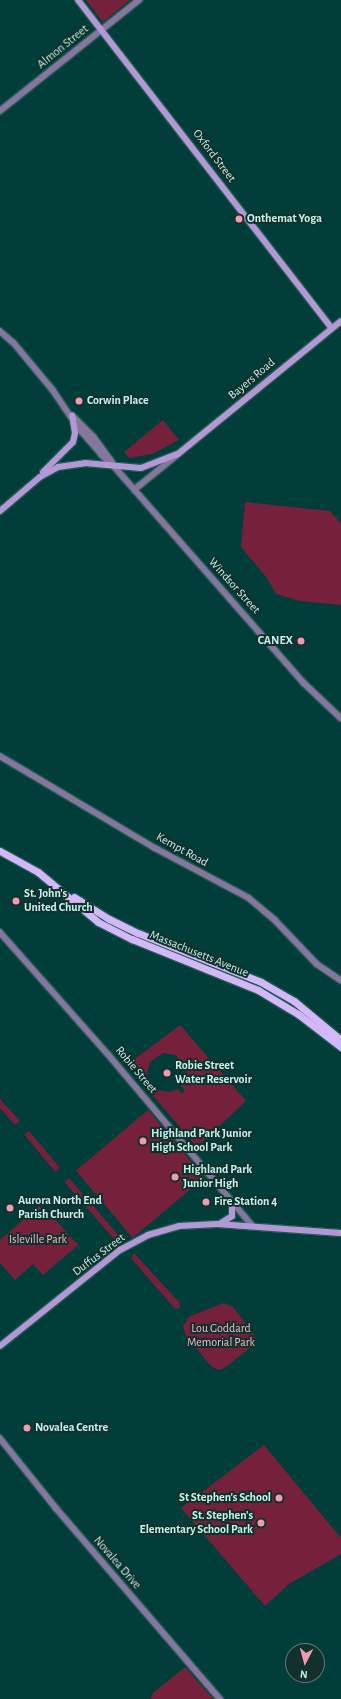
<!DOCTYPE html>
<html>
<head>
<meta charset="utf-8">
<style>
	body { margin:0 }
	#map { position:relative; width:341px; height:1699px; overflow:hidden; background:#023e39; font-family:"Alegreya Sans",sans-serif }
	div>[style] { position:absolute }
	.green>* { inset:0; background:#75213c; transform-origin:0 0 }
	.roads { filter:drop-shadow(1px 0 #215b55) drop-shadow(-1px 0 #215b55) drop-shadow(0 1px #215b55) drop-shadow(0 -1px #215b55) }
	.tertiary>* { height:5.5px; margin:-2.75px; padding:0 2.75px; transform-origin:2.75px; border-radius:2.75px; background:#86759c }
	.secondary>* { height:6px; margin:-3px; padding:0 3px; transform-origin:3px; border-radius:3px; background:#b498d6 }
	.primary>* { height:7px; margin:-3.5px; padding:0 3.5px; transform-origin:3.5px; border-radius:3.5px; background:#d4b7f7 }
	.dots>* { width:11px; height:11px; translate:-50% -50%; box-sizing:border-box; border:2px solid #12312d; border-radius:50% }
	span { translate:-50% -50%; white-space:nowrap; text-align:center; line-height:1.15; -webkit-text-stroke:4px #12312d; paint-order:stroke }
	.street-label { font-size:12px; color:#c4f1ea }
	.poi-label { font-size:12px; color:#c4f1ea; font-weight:700 }
	.left { translate:0 -50%; text-align:left }
	.right { translate:-100% -50%; text-align:right }
	.park-label { font-size:12px; color:#f2bac5 }
	.north { position:absolute; left:285px; top:1643px; width:40px; height:40px; box-sizing:border-box; background:#12312d; border:1px solid #597e79; border-radius:50%; rotate:186deg; font-size:11px; font-weight:700; line-height:16px; text-align:center; color:#c4f1ea }
	.north::after { content:''; display:block; margin:auto; width:14px; height:18px; background:#f29aae; clip-path:polygon(50% 0,100% 100%,50% 72%,0 100%) }
</style>
</head>
<body>
<div id="map">
	<div class="green">
		<div style="clip-path:polygon(86px 0,130px 0,103px 22px)"></div>
		<div style="clip-path:polygon(163px 420px,179px 440px,152px 454px,129px 458px,124px 452px)"></div>
		<div style="clip-path:polygon(245px 502px,330px 511px,341px 524px,341px 605px,300px 601px,276px 594px,267px 578px,241px 547px)"></div>
		<div style="clip-path:polygon(evenodd,180px 1025px,246px 1101px,198px 1146px,195px 1145px,127px 1065px,180px 1025px,163px 1053px,175px 1055px,184px 1063px,186px 1075px,181px 1086px,185px 1091px,182px 1094px,178px 1089px,170px 1092px,158px 1090px,149px 1082px,147px 1074px,150px 1062px,163px 1053px)"></div>
		<div style="clip-path:polygon(0 1099px,20px 1121px,15px 1125px,0 1108px)"></div>
		<div style="left:148px;top:1110px;width:88px;height:94px;rotate:50deg"></div>
		<div style="left:29px;top:1131px;width:48px;height:6px;rotate:50deg"></div>
		<div style="left:69px;top:1178px;width:82px;height:6px;rotate:49deg"></div>
		<div style="clip-path:polygon(39px 1206px,49px 1218px,52px 1216px,78px 1245px,43px 1275px,33px 1264px,15px 1280px,0 1263px,0 1240px)"></div>
		<div style="clip-path:polygon(134px 1253px,179px 1302px,180px 1308px,175px 1309px,131px 1258px)"></div>
		<div style="clip-path:polygon(224px 1303px,233px 1307px,254px 1334px,255px 1339px,252px 1346px,226px 1367px,219px 1370px,211px 1366px,186px 1336px,183px 1326px,190px 1316px)"></div>
		<div style="clip-path:polygon(264px 1445px,341px 1538px,341px 1554px,289px 1584px,265px 1606px,181px 1508px)"></div>
		<div style="clip-path:polygon(185px 1667px,213px 1699px,151px 1699px,153px 1693px)"></div>
	</div>
	<div class="roads">
		<div class="tertiary">
			<div style="left:0;top:111px;width:178px;rotate:-38.6deg"></div>
			<div style="left:0;top:331px;width:18px;rotate:41deg"></div>
			<div style="left:14px;top:343px;width:61px;rotate:50.3deg"></div>
			<div style="left:53px;top:390px;width:45px;rotate:56deg"></div>
			<div style="left:78px;top:427px;width:37px;rotate:49deg"></div>
			<div style="left:102px;top:455px;width:16px;rotate:43deg"></div>
			<div style="left:114px;top:466px;width:288px;rotate:48.8deg"></div>
			<div style="left:304px;top:683px;width:51px;rotate:43.4deg"></div>
			<div style="left:74px;top:417px;width:28px;rotate:45deg"></div>
			<div style="left:94px;top:437px;width:31px;rotate:54deg"></div>
			<div style="left:134px;top:490px;width:54px;rotate:-39deg"></div>
			<div style="left:0;top:756px;width:180px;rotate:30.7deg"></div>
			<div style="left:155px;top:848px;width:106px;rotate:28deg"></div>
			<div style="left:249px;top:898px;width:34px;rotate:40deg"></div>
			<div style="left:275px;top:920px;width:61px;rotate:46.3deg"></div>
			<div style="left:317px;top:964px;width:29px;rotate:34deg"></div>
			<div style="left:0;top:932px;width:163px;rotate:48.5deg"></div>
			<div style="left:108px;top:1054px;width:225px;rotate:49.9deg"></div>
			<div style="left:0;top:1438px;width:90px;rotate:51.3deg"></div>
			<div style="left:56px;top:1508px;width:252px;rotate:49.3deg"></div>
		</div>
		<div class="secondary">
			<div style="left:78px;top:0;width:413px;rotate:52.3deg"></div>
			<div style="left:43px;top:472px;width:42px;rotate:-45deg"></div>
			<div style="left:73px;top:442px;width:9px;rotate:-77deg"></div>
			<div style="left:75px;top:433px;width:18px;rotate:-99deg"></div>
			<div style="left:0;top:511px;width:52px;rotate:-40.4deg"></div>
			<div style="left:40px;top:477px;width:21px;rotate:-29deg"></div>
			<div style="left:58px;top:467px;width:27px;rotate:-8deg"></div>
			<div style="left:85px;top:463px;width:56px;rotate:5.1deg"></div>
			<div style="left:141px;top:468px;width:40px;rotate:-21deg"></div>
			<div style="left:178px;top:454px;width:210px;rotate:-39.2deg"></div>
			<div style="left:221px;top:1223px;width:13px;rotate:-32deg"></div>
			<div style="left:232px;top:1216px;width:15px;rotate:-90deg"></div>
			<div style="left:0;top:1346px;width:154px;rotate:-38.7deg"></div>
			<div style="left:120px;top:1250px;width:32px;rotate:-28deg"></div>
			<div style="left:148px;top:1235px;width:32px;rotate:-16deg"></div>
			<div style="left:179px;top:1226px;width:38px;rotate:-3deg"></div>
			<div style="left:217px;top:1224px;width:124px;rotate:4.2deg"></div>
		</div>
		<div class="primary">
			<div style="left:0;top:851px;width:43px;rotate:28.9deg"></div>
			<div style="left:38px;top:872px;width:78px;rotate:39.8deg"></div>
			<div style="left:98px;top:922px;width:38px;rotate:27deg"></div>
			<div style="left:132px;top:939px;width:136px;rotate:22deg"></div>
			<div style="left:258px;top:990px;width:47px;rotate:31deg"></div>
			<div style="left:298px;top:1014px;width:54px;rotate:37.5deg"></div>
			<div style="left:74px;top:897px;width:41px;rotate:32.2deg"></div>
			<div style="left:109px;top:919px;width:32px;rotate:26deg"></div>
			<div style="left:138px;top:933px;width:132px;rotate:21.7deg"></div>
			<div style="left:261px;top:982px;width:38px;rotate:30deg"></div>
			<div style="left:294px;top:1001px;width:61px;rotate:39.7deg"></div>
		</div>
	</div>
	<div class="dots">
		<div style="left:239px;top:219px;background:#f29aae"></div>
		<div style="left:79px;top:401px;background:#f29aae"></div>
		<div style="left:301px;top:641px;background:#f29aae"></div>
		<div style="left:16px;top:901px;background:#f29aae"></div>
		<div style="left:167px;top:1073px;background:#f29aae"></div>
		<div style="left:143px;top:1141px;background:#f29aae"></div>
		<div style="left:175px;top:1177px;background:#f29aae"></div>
		<div style="left:206px;top:1202px;background:#f29aae"></div>
		<div style="left:10px;top:1208px;background:#f29aae"></div>
		<div style="left:27px;top:1428px;background:#f29aae"></div>
		<div style="left:279px;top:1498px;background:#f29aae"></div>
		<div style="left:261px;top:1523px;background:#f29aae"></div>
	</div>
	<div class="street-label">
		<span style="left:63px;top:47px;rotate:-39deg">Almon Street</span>
		<span style="left:214px;top:156px;rotate:53deg">Oxford Street</span>
		<span style="left:252px;top:379px;rotate:-40deg">Bayers Road</span>
		<span style="left:234px;top:586px;rotate:48deg">Windsor Street</span>
		<span style="left:182px;top:850px;rotate:29deg">Kempt Road</span>
		<span style="left:199px;top:954px;rotate:22deg">Massachusetts Avenue</span>
		<span style="left:136px;top:1070px;rotate:50deg">Robie Street</span>
		<span style="left:99px;top:1255px;rotate:-37deg">Duffus Street</span>
		<span style="left:117px;top:1563px;rotate:49deg">Novalea Drive</span>
	</div>
	<div class="poi-label">
		<span class="left" style="left:247px;top:219px">Onthemat Yoga</span>
		<span class="left" style="left:87px;top:401px">Corwin Place</span>
		<span class="right" style="left:293px;top:641px">CANEX</span>
		<span class="left" style="left:24px;top:901px">St. John's<br>United Church</span>
		<span class="left" style="left:175px;top:1073px">Robie Street<br>Water Reservoir</span>
		<span class="left" style="left:151px;top:1141px">Highland Park Junior<br>High School Park</span>
		<span class="left" style="left:183px;top:1177px">Highland Park<br>Junior High</span>
		<span class="left" style="left:18px;top:1208px">Aurora North End<br>Parish Church</span>
		<span class="left" style="left:214px;top:1202px">Fire Station 4</span>
		<span class="left" style="left:35px;top:1428px">Novalea Centre</span>
		<span class="right" style="left:271px;top:1498px">St Stephen's School</span>
		<span class="right" style="left:253px;top:1523px">St. Stephen's<br>Elementary School Park</span>
	</div>
	<div class="park-label">
		<span style="left:38px;top:1240px">Isleville Park</span>
		<span style="left:221px;top:1336px">Lou Goddard<br>Memorial Park</span>
	</div>
	<div class="north">N</div>
</div>
</body>
</html>
